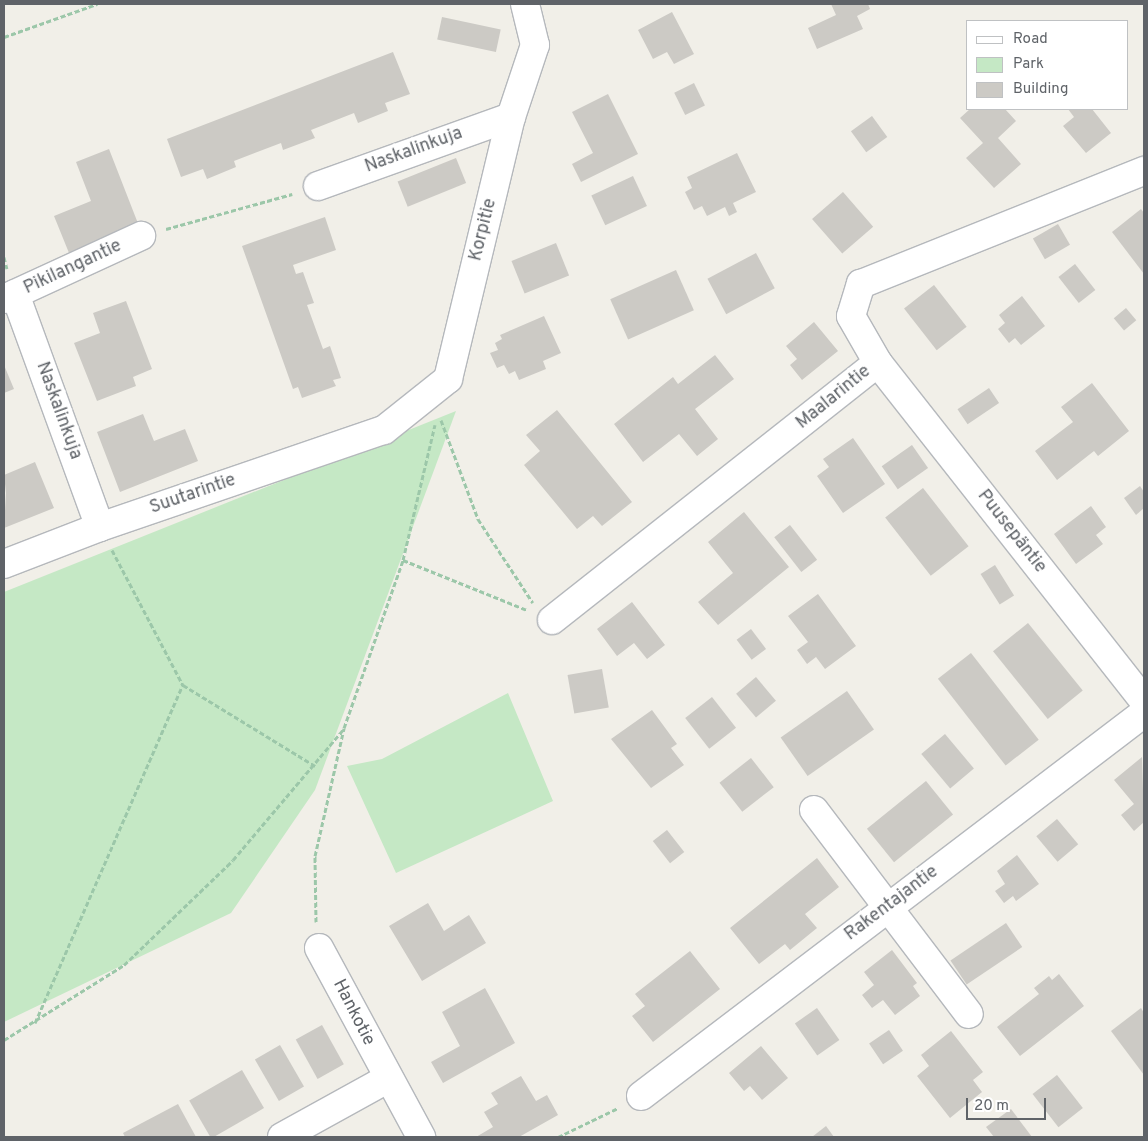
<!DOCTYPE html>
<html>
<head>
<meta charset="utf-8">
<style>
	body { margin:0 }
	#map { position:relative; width:1148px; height:1141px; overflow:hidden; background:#f1efe8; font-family:Overpass,sans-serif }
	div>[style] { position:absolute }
	.green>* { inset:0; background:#c5e8c5 }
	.building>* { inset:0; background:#cccac5; transform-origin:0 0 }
	.path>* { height:3px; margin-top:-1.5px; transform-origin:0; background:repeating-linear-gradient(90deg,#9cc7a9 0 5px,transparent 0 7.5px) }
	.roads { filter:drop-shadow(1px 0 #b5b8bc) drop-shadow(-1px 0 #b5b8bc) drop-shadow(0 1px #b5b8bc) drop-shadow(0 -1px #b5b8bc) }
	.street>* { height:28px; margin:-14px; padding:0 14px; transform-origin:14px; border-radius:14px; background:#fff }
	span { translate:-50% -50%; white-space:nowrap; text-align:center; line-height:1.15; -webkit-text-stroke:5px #fff; paint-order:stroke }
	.street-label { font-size:18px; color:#5f6368 }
	.frame { position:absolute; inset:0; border:5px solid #5f6368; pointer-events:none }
	.legend { position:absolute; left:966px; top:20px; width:162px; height:90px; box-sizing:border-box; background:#fff; border:1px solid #bfc1c3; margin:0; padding:6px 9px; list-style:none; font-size:15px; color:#5f6368 }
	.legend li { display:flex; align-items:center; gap:10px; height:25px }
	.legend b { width:25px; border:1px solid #bfc1c3 }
	.scale { position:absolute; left:966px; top:1098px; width:80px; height:22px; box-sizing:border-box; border:2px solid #5f6368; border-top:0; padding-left:6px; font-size:15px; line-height:18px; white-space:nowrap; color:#5f6368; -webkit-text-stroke:4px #fff; paint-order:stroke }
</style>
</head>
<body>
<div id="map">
	<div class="green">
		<div style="clip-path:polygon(456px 411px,315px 790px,231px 913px,4px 1022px,4px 592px)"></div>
		<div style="clip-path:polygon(508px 693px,553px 801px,396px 873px,347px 766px,382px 759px)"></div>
	</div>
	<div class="building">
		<div style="clip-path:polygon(831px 4px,868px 4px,870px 9px,857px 16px,863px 29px,817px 49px,808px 28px,836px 15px)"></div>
		<div style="clip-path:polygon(672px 12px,694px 54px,674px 64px,667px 52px,653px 59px,638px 30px)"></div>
		<div style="left:442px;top:17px;width:60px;height:23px;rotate:12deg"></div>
		<div style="clip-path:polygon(393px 52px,410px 94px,385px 103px,388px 111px,358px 123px,354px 113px,311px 130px,315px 138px,283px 150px,281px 143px,234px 161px,236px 167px,207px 179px,203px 169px,181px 177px,167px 139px)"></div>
		<div style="left:694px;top:83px;width:25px;height:22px;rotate:64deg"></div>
		<div style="clip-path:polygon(608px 94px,638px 154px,581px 182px,572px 164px,593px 153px,572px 112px)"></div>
		<div style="clip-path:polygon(970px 109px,1005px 109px,1016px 121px,998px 138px,1021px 164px,994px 188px,966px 158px,983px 143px,960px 118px)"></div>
		<div style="clip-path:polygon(1068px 109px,1092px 109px,1111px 133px,1086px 153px,1063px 126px,1074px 117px)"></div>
		<div style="left:872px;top:116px;width:26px;height:26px;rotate:54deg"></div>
		<div style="clip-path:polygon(109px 149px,139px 226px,69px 253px,54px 216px,91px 201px,76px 162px)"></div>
		<div style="clip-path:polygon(737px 153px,756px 192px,733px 203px,737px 212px,729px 216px,725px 207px,707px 216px,702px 206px,694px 210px,685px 192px,692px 188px,687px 177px)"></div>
		<div style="left:456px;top:158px;width:27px;height:63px;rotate:68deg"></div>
		<div style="left:633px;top:176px;width:33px;height:46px;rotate:65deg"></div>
		<div style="left:843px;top:192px;width:46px;height:41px;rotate:49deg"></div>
		<div style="clip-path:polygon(1141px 209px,1144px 213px,1144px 274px,1112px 232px)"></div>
		<div style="clip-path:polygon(325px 217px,336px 250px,293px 265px,296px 274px,303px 272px,314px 303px,307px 305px,323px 349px,330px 346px,341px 378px,333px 380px,336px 386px,302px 398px,298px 387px,293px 389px,242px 246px)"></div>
		<div style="left:1058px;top:224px;width:24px;height:29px;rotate:60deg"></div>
		<div style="left:556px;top:243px;width:35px;height:48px;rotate:68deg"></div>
		<div style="left:756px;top:253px;width:40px;height:55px;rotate:62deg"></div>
		<div style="left:1075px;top:264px;width:33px;height:21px;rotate:52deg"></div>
		<div style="left:676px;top:270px;width:44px;height:72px;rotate:66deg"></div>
		<div style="left:934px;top:285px;width:53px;height:38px;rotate:52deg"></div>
		<div style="clip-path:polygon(1022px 296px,1045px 326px,1021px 345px,1015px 338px,1009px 343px,998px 329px,1005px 323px,999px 315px)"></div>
		<div style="clip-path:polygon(126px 301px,152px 369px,133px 377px,136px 386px,97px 401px,74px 343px,100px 333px,93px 313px)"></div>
		<div style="left:1126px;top:308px;width:16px;height:16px;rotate:50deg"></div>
		<div style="clip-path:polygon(544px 316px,561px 353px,543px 361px,546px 369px,519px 380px,515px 371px,509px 374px,504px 365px,497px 368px,490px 353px,498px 350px,495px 343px,502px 339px,500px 335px)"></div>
		<div style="clip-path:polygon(814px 322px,838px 351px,802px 380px,790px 365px,797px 359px,786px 346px)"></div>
		<div style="clip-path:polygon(715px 355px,734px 379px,695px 409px,718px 439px,697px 456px,679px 434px,643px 462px,614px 424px,673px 377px,678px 384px)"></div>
		<div style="clip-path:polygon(4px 365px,14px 389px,4px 393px)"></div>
		<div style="clip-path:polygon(1092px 383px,1129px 431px,1098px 456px,1094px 451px,1057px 480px,1035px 451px,1073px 422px,1061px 407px)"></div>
		<div style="left:989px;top:388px;width:18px;height:38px;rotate:56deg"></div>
		<div style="clip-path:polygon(557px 410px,632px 502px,602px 526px,593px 516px,577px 529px,524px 465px,540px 451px,526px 435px)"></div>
		<div style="clip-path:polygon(143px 414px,154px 441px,185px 429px,198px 461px,120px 492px,97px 432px)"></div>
		<div style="clip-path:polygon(853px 438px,885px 484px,843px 513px,817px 476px,829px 467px,823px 459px)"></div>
		<div style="left:912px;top:445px;width:28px;height:37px;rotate:55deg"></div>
		<div style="clip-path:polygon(35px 462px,54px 508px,4px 528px,6px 493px,4px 475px)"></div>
		<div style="clip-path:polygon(1140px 486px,1144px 492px,1144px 508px,1136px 515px,1124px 498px)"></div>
		<div style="left:923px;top:488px;width:74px;height:48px;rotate:52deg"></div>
		<div style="clip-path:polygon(1091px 506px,1106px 527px,1096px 535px,1103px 544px,1076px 564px,1054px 534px)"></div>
		<div style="clip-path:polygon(744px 512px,789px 567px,718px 625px,698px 602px,733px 573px,708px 542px)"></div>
		<div style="left:790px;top:525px;width:44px;height:20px;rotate:52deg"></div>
		<div style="left:995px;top:565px;width:36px;height:17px;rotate:58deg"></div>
		<div style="clip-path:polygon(818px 594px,856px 646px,825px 669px,816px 657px,807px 664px,797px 650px,808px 642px,788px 616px)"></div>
		<div style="clip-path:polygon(632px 602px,665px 645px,647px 659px,634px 643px,617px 656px,597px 629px)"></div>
		<div style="left:1028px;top:623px;width:87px;height:45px;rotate:51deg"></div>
		<div style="left:751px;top:629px;width:25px;height:18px;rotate:53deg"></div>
		<div style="left:971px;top:653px;width:110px;height:42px;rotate:52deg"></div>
		<div style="left:602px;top:669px;width:39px;height:35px;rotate:80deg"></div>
		<div style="left:756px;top:677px;width:31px;height:26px;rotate:50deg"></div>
		<div style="left:847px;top:691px;width:47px;height:81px;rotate:55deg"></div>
		<div style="left:712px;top:697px;width:39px;height:34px;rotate:52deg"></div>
		<div style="clip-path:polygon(652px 710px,677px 744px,671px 748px,684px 765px,651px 788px,611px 739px)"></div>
		<div style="left:945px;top:734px;width:45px;height:31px;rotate:50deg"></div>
		<div style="clip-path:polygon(1142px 757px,1144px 822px,1134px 831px,1121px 815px,1134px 804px,1114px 780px)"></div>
		<div style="left:751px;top:758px;width:37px;height:40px;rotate:52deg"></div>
		<div style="left:926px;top:781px;width:43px;height:76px;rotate:51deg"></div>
		<div style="left:1057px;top:819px;width:33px;height:27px;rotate:50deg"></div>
		<div style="left:667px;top:830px;width:28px;height:18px;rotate:52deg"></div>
		<div style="clip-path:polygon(1017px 855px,1039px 884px,1016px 901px,1013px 896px,1004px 903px,995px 891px,1005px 884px,997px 871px)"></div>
		<div style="clip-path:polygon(817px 858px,839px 887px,805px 914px,817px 928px,790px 950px,785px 944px,759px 964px,730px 928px)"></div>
		<div style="clip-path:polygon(428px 903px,444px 931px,469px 915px,486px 943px,422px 981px,389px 926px)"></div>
		<div style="left:1006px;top:923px;width:29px;height:67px;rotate:56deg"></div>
		<div style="clip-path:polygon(892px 950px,917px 983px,913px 986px,920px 996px,895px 1015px,883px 1000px,872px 1008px,862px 995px,874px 985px,864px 972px)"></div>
		<div style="clip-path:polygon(690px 951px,720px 989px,653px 1042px,632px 1016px,645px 1006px,635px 994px)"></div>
		<div style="clip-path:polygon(1059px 974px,1084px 1006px,1020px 1056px,997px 1027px,1039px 994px,1034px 988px,1049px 976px,1052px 980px)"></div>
		<div style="clip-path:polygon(485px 988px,515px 1043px,443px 1083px,431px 1062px,460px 1046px,442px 1012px)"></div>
		<div style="left:817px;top:1008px;width:39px;height:27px;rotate:55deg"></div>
		<div style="clip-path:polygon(1141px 1008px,1144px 1013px,1144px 1075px,1111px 1031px)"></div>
		<div style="left:322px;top:1025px;width:45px;height:30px;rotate:61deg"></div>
		<div style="left:889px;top:1030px;width:25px;height:24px;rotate:56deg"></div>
		<div style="clip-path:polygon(951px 1031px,983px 1072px,973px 1080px,982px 1092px,950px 1118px,917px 1076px,929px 1066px,921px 1055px)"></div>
		<div style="left:280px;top:1045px;width:48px;height:29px;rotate:60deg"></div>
		<div style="clip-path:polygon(761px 1046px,788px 1078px,762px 1100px,750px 1086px,744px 1091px,729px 1073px)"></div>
		<div style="left:242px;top:1070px;width:44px;height:61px;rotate:60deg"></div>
		<div style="left:1057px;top:1075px;width:42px;height:31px;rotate:52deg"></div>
		<div style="clip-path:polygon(521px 1076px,536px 1101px,547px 1095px,558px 1115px,519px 1137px,476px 1137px,493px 1127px,484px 1112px,498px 1104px,491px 1093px)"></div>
		<div style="clip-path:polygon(178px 1104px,196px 1137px,125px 1137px,123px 1133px)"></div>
		<div style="clip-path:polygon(1011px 1109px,1032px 1137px,994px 1137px,986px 1127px)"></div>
		<div style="clip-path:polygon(826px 1126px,834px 1137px,812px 1137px)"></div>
	</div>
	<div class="path">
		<div style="left:4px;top:37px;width:99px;rotate:-19.5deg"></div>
		<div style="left:166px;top:229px;width:131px;rotate:-15.5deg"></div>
		<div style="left:4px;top:257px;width:12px;rotate:76deg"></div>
		<div style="left:441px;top:420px;width:106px;rotate:69.5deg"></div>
		<div style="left:478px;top:519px;width:100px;rotate:56.8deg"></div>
		<div style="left:112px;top:550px;width:153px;rotate:62.3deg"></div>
		<div style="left:183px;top:685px;width:155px;rotate:31.5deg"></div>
		<div style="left:403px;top:560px;width:134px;rotate:22deg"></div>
		<div style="left:316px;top:922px;width:66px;rotate:-90.9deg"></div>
		<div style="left:315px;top:856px;width:131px;rotate:-77.2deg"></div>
		<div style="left:344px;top:728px;width:178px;rotate:-70.6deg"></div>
		<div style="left:403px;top:560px;width:139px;rotate:-76.7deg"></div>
		<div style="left:35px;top:1023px;width:369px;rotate:-66.4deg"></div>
		<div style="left:4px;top:1040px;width:142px;rotate:-32deg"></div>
		<div style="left:124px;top:965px;width:151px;rotate:-43.9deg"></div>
		<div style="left:233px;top:860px;width:170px;rotate:-49.8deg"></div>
		<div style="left:558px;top:1137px;width:67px;rotate:-25.8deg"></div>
	</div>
	<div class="roads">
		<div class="street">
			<div style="left:318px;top:186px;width:205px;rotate:-19.7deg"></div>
			<div style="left:15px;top:294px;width:248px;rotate:70deg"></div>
			<div style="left:4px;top:299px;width:151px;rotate:-24.7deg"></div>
			<div style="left:878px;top:363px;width:430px;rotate:51.8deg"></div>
			<div style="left:4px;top:564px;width:103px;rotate:-21.1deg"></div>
			<div style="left:100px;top:527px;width:300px;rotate:-18.9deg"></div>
			<div style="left:384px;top:430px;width:82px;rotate:-38.6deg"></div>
			<div style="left:448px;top:379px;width:269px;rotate:-76.5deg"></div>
			<div style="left:511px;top:117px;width:76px;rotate:-71.6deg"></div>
			<div style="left:535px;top:45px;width:42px;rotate:-103.7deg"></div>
			<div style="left:552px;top:620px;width:415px;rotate:-38.3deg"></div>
			<div style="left:878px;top:363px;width:54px;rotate:-119.9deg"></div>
			<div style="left:851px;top:316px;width:34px;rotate:-73deg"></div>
			<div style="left:861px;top:284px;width:305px;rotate:-21.8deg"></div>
			<div style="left:814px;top:810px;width:256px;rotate:52.8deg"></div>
			<div style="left:319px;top:948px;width:215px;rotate:61.6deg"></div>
			<div style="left:641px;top:1096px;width:632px;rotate:-37.29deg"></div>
			<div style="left:282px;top:1137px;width:120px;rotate:-28.9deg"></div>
		</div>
	</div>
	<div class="street-label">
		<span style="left:414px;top:151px;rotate:-20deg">Naskalinkuja</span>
		<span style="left:484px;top:230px;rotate:-76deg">Korpitie</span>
		<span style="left:73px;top:268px;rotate:-25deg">Pikilangantie</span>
		<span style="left:834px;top:398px;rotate:-39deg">Maalarintie</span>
		<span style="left:58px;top:411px;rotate:70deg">Naskalinkuja</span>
		<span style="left:193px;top:495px;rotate:-19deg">Suutarintie</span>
		<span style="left:1011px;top:532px;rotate:52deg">Puusepäntie</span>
		<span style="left:892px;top:904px;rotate:-37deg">Rakentajantie</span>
		<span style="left:353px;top:1013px;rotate:63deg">Hankotie</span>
	</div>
	<div class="frame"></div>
	<ul class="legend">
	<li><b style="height:6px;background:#fff"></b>Road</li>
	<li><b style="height:14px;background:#c5e8c5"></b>Park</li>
	<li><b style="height:14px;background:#cccac5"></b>Building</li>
	</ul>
	<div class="scale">20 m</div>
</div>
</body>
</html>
